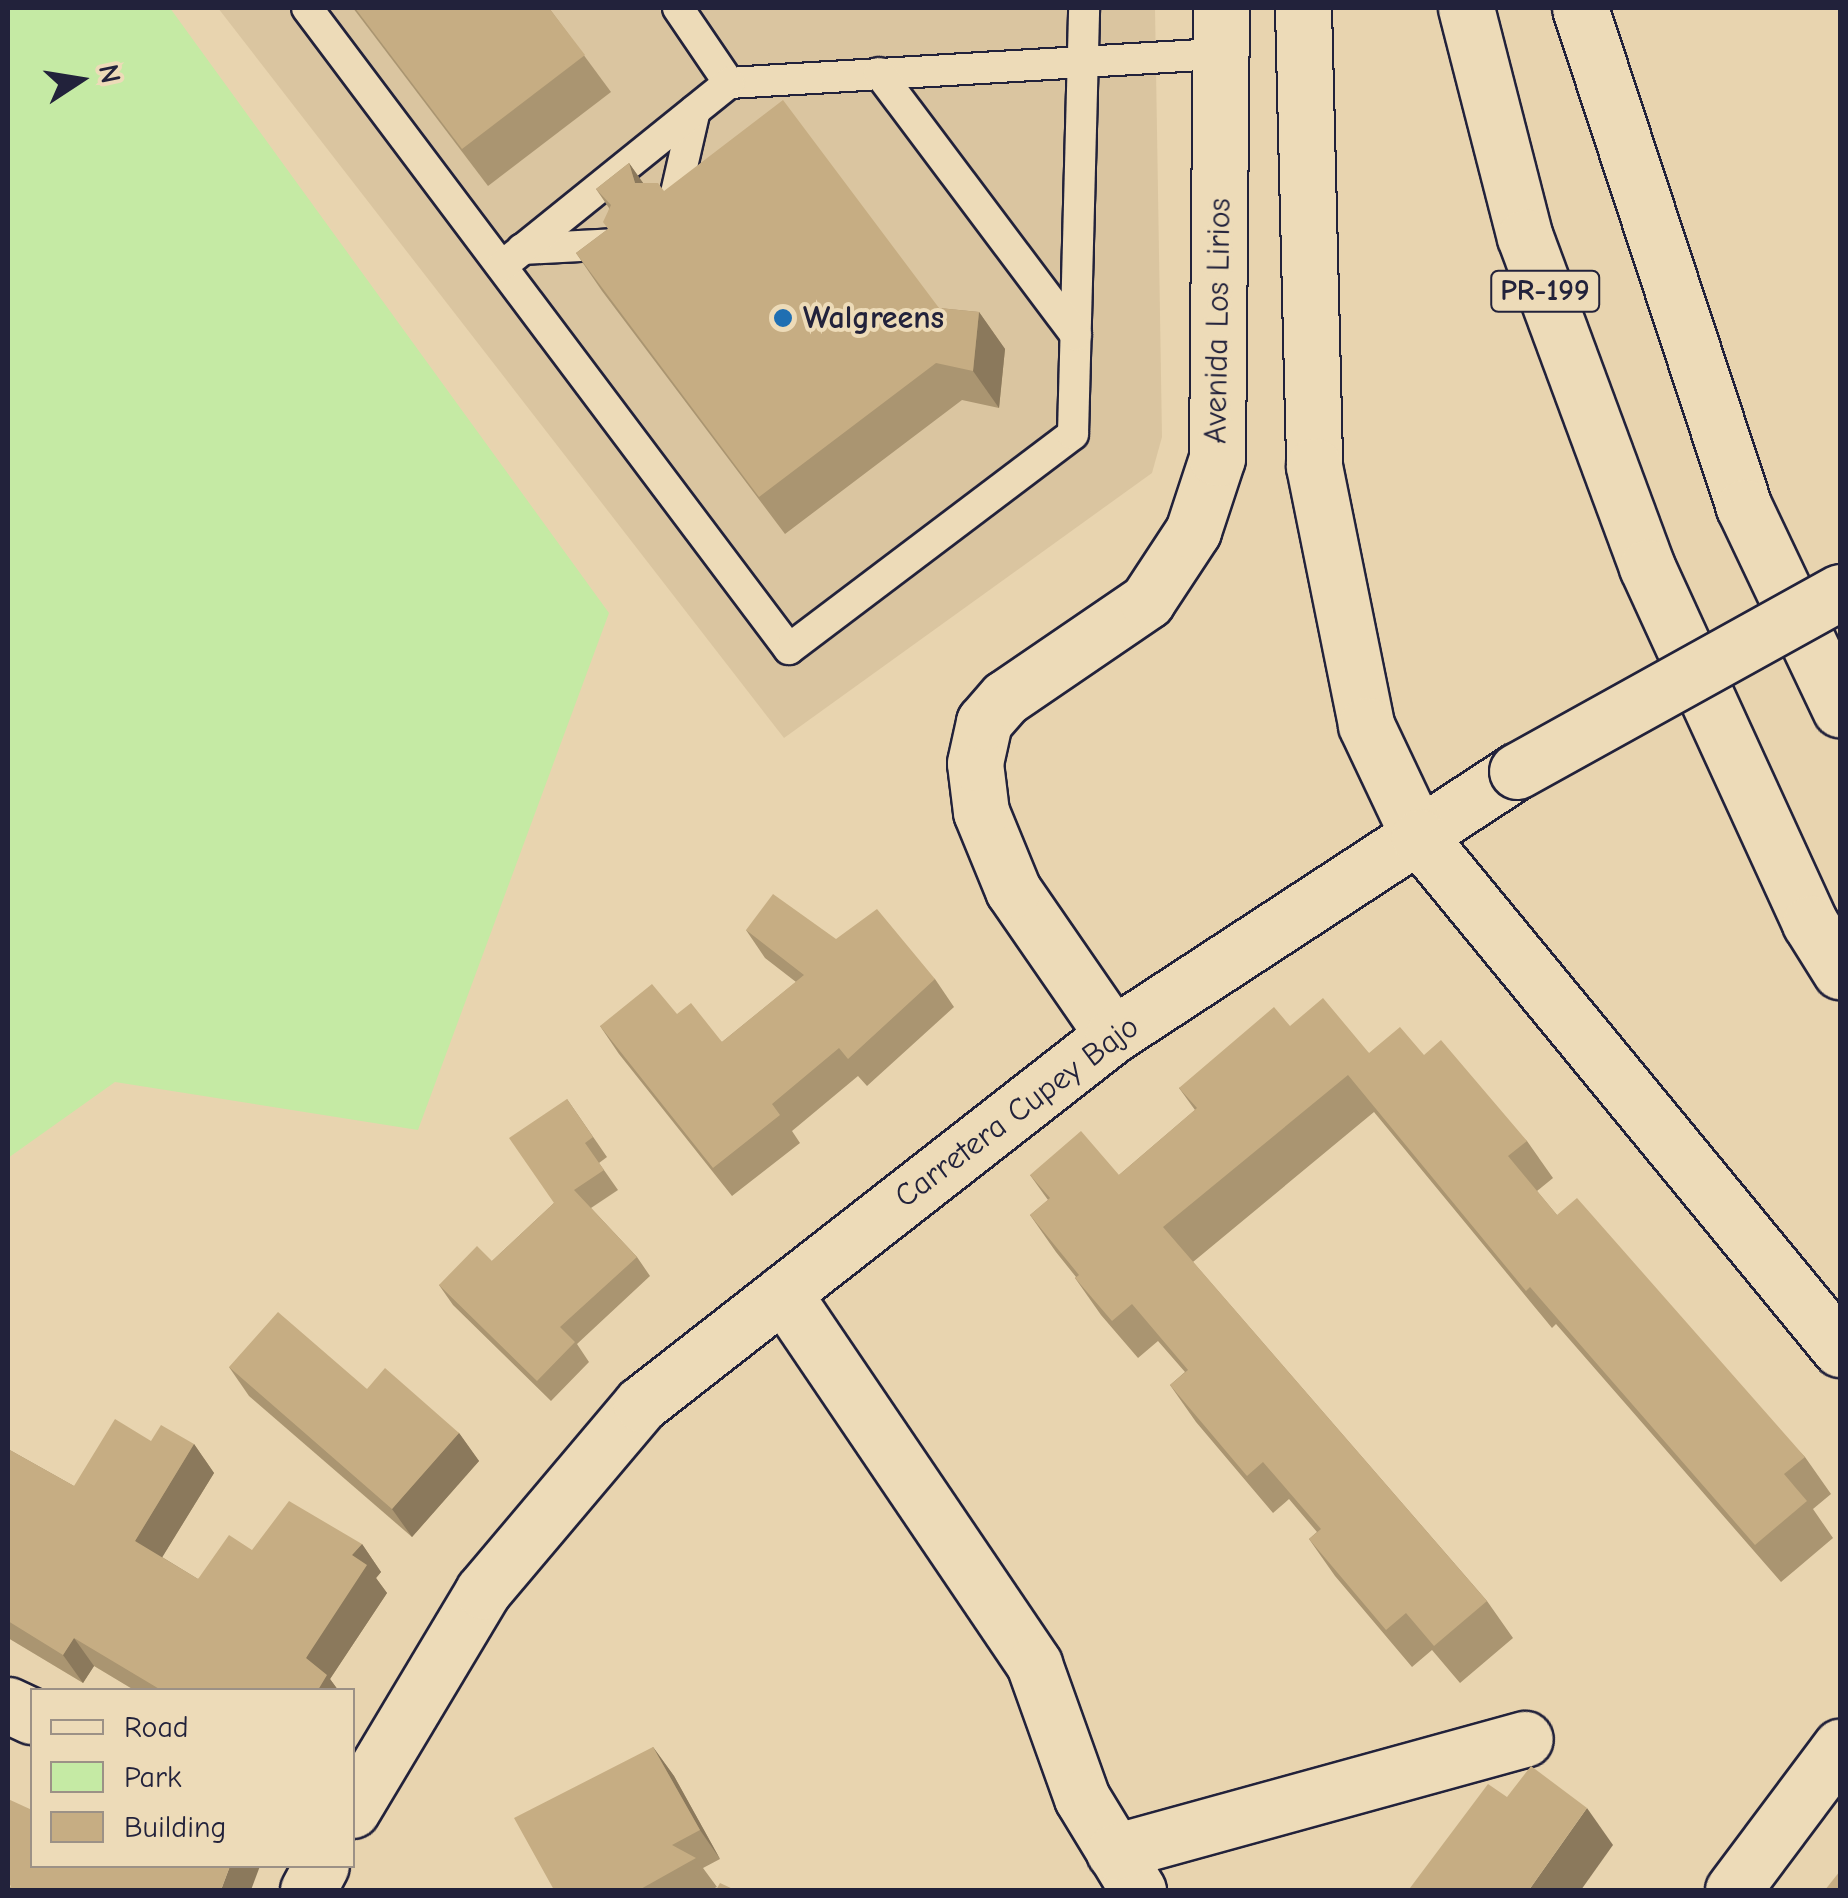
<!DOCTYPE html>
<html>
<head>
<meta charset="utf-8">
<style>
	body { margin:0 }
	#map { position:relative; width:1848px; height:1898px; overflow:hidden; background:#e8d4af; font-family:"Comic Neue",sans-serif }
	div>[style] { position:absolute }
	.built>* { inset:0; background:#dac5a0 }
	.green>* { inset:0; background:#c5eaa4 }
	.roads { filter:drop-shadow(2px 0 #22223b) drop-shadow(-2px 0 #22223b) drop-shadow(0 2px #22223b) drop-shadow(0 -2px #22223b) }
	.service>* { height:30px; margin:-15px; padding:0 15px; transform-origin:15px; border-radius:15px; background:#eddbb8 }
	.minor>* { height:55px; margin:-27.5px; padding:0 27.5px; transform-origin:27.5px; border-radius:27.5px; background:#eddbb8 }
	.tertiary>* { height:55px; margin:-27.5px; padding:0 27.5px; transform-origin:27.5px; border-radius:27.5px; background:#eddbb8 }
	.primary>* { height:55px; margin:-27.5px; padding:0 27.5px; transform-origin:27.5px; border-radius:27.5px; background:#eddbb8 }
	.bridges { filter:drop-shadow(2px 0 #22223b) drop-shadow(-2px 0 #22223b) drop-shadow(0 2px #22223b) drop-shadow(0 -2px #22223b) }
	.tertiary-bridge>* { height:55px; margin:-27.5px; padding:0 27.5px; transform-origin:27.5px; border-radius:27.5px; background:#eddbb8 }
	.wall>* { inset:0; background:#aa9571 }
	.shaded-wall>* { inset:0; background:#8b795c }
	.building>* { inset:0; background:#c6ad83 }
	.dots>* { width:28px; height:28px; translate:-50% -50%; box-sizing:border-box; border:5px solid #eddbb8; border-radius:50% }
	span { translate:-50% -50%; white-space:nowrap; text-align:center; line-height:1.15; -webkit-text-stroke:8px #eddbb8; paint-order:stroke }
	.shield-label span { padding:2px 8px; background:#eddbb8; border:2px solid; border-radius:8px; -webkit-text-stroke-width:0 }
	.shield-label { font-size:30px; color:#22223b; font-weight:700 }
	.poi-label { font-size:32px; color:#22223b; font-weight:700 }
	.left { translate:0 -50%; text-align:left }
	.street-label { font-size:32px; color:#22223b }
	.frame { position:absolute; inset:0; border:10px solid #22223b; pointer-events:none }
	.legend { position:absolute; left:30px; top:1688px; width:325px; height:180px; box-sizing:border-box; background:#eddbb8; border:2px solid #9c9186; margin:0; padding:12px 18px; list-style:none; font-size:30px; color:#22223b }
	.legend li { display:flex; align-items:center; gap:20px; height:50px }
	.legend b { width:50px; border:2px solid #9c9186 }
	.north { position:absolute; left:30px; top:30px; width:100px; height:100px; -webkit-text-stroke:8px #eddbb8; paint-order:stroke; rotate:78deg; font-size:28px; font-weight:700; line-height:40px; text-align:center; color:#22223b }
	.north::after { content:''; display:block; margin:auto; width:35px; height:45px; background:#22223b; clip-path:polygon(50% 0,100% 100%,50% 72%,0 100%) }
</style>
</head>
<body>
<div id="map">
	<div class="built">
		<div style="clip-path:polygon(218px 8px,1155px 8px,1162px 437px,1152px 473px,784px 738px)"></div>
	</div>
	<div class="green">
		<div style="clip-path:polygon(8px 8px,170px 8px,609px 613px,418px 1130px,115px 1082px,8px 1158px)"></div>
	</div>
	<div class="roads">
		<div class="service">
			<div style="left:307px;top:8px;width:802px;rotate:53.06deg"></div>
			<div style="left:789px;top:649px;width:356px;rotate:-37.1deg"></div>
			<div style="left:1073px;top:434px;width:426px;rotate:-88.5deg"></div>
			<div style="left:678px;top:8px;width:91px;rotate:55.8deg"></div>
			<div style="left:729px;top:83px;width:493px;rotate:-3.4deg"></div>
			<div style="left:879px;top:73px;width:328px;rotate:53.1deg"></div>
			<div style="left:673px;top:206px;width:98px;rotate:-77.1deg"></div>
			<div style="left:522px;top:249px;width:96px;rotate:-3deg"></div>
			<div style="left:502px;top:266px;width:292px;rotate:-38.9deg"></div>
		</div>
		<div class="minor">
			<div style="left:1113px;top:1035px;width:176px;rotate:-124.6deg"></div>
			<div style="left:1013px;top:890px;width:84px;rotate:-112.3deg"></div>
			<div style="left:981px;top:812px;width:49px;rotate:-97deg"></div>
			<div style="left:975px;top:763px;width:42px;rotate:-77.6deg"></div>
			<div style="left:984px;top:722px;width:32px;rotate:-49deg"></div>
			<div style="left:1005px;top:698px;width:172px;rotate:-34.3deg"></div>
			<div style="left:1147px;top:601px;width:84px;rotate:-56.7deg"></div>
			<div style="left:1193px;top:531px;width:77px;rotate:-71.8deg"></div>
			<div style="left:1217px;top:458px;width:450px;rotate:-89.5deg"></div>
			<div style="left:783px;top:1293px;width:448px;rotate:55.9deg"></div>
			<div style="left:1034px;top:1664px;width:142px;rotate:70.3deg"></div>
			<div style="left:1082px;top:1798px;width:108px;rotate:58.7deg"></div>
			<div style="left:8px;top:1705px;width:26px;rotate:25deg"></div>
			<div style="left:1114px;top:1852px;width:426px;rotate:-15.4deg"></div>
			<div style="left:1733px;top:1890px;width:179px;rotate:-53.2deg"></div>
		</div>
		<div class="tertiary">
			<div style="left:352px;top:1810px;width:255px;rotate:-59.1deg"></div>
			<div style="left:483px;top:1591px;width:245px;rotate:-49.8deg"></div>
			<div style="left:641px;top:1404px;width:599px;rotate:-38.02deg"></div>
			<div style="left:1113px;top:1035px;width:483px;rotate:-33.2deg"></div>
			<div style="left:308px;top:1890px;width:27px;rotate:-62deg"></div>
		</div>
		<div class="primary">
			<div style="left:1303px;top:8px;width:458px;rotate:88.6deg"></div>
			<div style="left:1314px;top:466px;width:264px;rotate:78.6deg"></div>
			<div style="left:1366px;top:725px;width:124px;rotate:64.7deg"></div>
			<div style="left:1419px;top:837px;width:663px;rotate:50.57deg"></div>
			<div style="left:1466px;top:8px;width:236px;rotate:75.6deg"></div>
			<div style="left:1525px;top:237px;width:352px;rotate:69.7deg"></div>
			<div style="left:1647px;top:567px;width:392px;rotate:65.4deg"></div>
			<div style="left:1810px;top:923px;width:57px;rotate:58deg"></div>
			<div style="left:1580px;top:8px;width:525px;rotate:71.81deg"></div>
			<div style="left:1744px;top:507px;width:224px;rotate:64.6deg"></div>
		</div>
	</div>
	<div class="bridges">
		<div class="tertiary-bridge">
			<div style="left:1517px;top:771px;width:369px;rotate:-29deg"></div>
		</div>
	</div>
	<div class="wall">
		<div style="clip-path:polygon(353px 8px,549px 8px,611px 92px,488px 186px)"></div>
		<div style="clip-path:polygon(629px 163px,643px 183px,939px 308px,979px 312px,1005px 349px,999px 408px,962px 400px,785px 534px,602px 291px,576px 253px,608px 229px,609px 208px,596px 189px)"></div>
		<div style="clip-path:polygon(746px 930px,836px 939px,935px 979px,954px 1007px,867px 1086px,858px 1076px,792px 1131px,800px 1143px,732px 1196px,619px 1054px,600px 1026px,677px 1014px,722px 1042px,796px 982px,765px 958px)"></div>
		<div style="clip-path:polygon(1290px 1026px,1369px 1053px,1424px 1055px,1527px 1141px,1553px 1178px,1537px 1191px,1557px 1215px,1805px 1457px,1831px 1494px,1813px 1509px,1833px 1538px,1781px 1582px,1556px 1324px,1552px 1328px,1374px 1112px,1193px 1262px,1487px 1601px,1513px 1638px,1460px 1683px,1432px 1650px,1412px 1667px,1335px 1576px,1309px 1539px,1317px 1532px,1289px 1499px,1273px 1513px,1196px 1422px,1170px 1385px,1185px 1372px,1158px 1341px,1138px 1358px,1101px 1315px,1075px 1278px,1076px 1277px,1056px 1252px,1030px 1215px,1048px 1200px,1030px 1175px,1119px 1175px,1195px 1110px,1179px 1088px)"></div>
		<div style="clip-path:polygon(567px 1099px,607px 1157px,599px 1163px,618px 1190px,591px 1208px,637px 1257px,650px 1276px,577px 1344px,589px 1362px,551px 1401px,453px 1305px,439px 1285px,492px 1261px,554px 1203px)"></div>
		<div style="clip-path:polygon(229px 1367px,367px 1389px,459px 1433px,479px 1461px,412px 1537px,249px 1396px)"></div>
		<div style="clip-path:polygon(194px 1444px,214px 1473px,162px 1557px,198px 1579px,252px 1550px,362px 1544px,381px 1572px,376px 1578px,387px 1593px,330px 1679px,338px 1690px,134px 1690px,94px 1666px,83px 1683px,8px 1638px,8px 1449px,74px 1486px)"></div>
		<div style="clip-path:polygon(653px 1747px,674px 1776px,720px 1859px,703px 1868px,717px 1887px,710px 1890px,554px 1890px)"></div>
	</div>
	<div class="shaded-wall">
		<div style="clip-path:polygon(629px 163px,655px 200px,635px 183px)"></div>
		<div style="clip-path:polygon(979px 312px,1005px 349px,999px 408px,973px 371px)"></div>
		<div style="clip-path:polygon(459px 1433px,479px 1461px,412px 1537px,392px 1509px)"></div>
		<div style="clip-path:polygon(194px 1444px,214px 1473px,155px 1569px,135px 1541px)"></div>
		<div style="clip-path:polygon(362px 1544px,381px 1572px,376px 1578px,387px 1593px,330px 1679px,338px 1690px,318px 1690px,306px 1658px,352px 1555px)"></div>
		<div style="clip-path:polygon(74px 1638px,94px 1666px,83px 1683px,63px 1655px)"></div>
		<div style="clip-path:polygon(653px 1747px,674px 1776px,720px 1859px,700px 1830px)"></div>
		<div style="clip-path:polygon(1587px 1808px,1613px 1845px,1581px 1890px,1529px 1890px)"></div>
		<div style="clip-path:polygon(230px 1866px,260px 1866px,251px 1890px,221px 1890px)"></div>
	</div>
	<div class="building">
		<div style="clip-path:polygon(355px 8px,549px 8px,585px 55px,462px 149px)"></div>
		<div style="clip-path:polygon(783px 100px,939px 308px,979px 312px,973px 371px,936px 363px,759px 497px,576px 253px,608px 229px,603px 222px,611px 205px,596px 189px,629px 163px,635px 183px,658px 183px,664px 191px)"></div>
		<div style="clip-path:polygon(773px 894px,836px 939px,877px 909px,935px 979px,848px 1059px,839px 1048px,772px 1104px,780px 1115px,713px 1168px,600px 1026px,652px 984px,677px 1014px,691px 1003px,722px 1042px,804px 975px,746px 930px)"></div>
		<div style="clip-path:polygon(1323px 998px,1369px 1053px,1400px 1027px,1424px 1055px,1441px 1040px,1527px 1141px,1508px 1156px,1557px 1215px,1577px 1198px,1805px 1457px,1784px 1474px,1807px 1501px,1755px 1545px,1530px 1287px,1526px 1291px,1348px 1075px,1163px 1227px,1487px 1601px,1434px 1646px,1406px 1613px,1386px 1630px,1309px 1539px,1321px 1529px,1263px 1462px,1247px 1476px,1170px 1385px,1188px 1370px,1132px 1304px,1112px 1321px,1075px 1278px,1079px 1275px,1030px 1215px,1050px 1198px,1030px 1175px,1081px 1131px,1119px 1175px,1197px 1108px,1179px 1088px,1274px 1007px,1290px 1026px)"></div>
		<div style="clip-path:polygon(567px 1099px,593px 1137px,585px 1143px,604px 1170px,574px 1190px,637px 1257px,560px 1327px,575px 1342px,537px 1381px,439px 1285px,477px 1246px,492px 1261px,554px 1203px,509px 1138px)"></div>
		<div style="clip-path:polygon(278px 1312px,367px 1389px,385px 1368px,459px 1433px,392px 1509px,229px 1367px)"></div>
		<div style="clip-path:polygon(115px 1419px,151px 1441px,161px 1425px,194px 1444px,135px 1541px,198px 1579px,229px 1535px,252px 1550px,289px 1501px,362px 1544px,352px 1555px,367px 1565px,306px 1658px,327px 1675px,318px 1690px,161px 1690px,74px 1638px,63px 1655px,8px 1621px,8px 1449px,74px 1486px)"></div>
		<div style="clip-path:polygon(653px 1747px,700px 1830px,672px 1845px,696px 1858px,639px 1890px,554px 1890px,514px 1818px)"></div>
		<div style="clip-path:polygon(1531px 1766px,1587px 1808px,1529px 1890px,1414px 1890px,1410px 1888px,1488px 1784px,1507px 1797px)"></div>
		<div style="clip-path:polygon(8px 1799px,32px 1810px,32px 1866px,230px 1866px,221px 1890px,8px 1890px,11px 1886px,8px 1884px)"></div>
		<div style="clip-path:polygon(1840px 1871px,1840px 1890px,1825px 1890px)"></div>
		<div style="clip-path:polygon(720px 1883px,735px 1890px,716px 1890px)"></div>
	</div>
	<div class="dots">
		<div style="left:783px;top:318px;background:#1f6fb2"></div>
	</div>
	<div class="shield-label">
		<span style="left:1545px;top:291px">PR-199</span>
	</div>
	<div class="poi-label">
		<span class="left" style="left:803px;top:318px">Walgreens</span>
	</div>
	<div class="street-label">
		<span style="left:1218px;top:321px;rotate:-89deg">Avenida Los Lirios</span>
		<span style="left:1017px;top:1112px;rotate:-37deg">Carretera Cupey Bajo</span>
	</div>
	<div class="frame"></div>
	<ul class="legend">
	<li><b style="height:12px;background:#eddbb8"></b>Road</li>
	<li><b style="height:28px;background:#c5eaa4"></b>Park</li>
	<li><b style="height:28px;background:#c6ad83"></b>Building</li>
	</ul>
	<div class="north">N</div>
</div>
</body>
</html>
